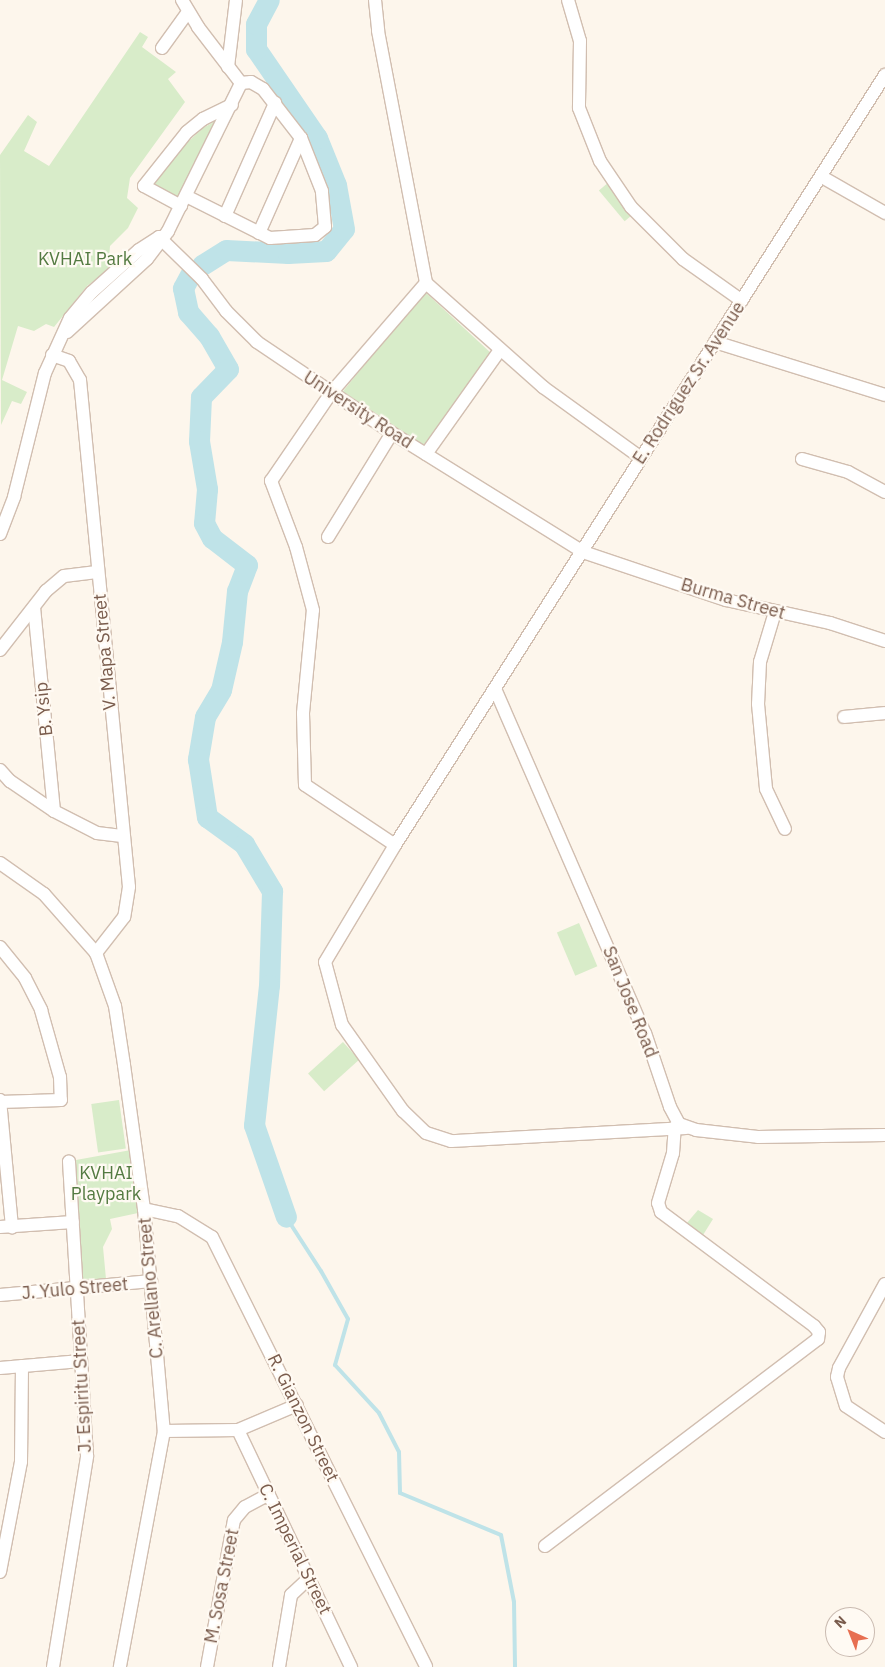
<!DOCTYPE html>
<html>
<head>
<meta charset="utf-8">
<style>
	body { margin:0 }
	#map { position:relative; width:885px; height:1667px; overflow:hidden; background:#fdf6ec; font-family:"IBM Plex Sans",sans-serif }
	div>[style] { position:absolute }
	.green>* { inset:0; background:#d8ecc9; transform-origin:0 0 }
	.stream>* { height:4px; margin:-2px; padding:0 2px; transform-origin:2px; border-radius:2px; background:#bfe3e8 }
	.river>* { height:21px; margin:-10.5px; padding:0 10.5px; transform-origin:10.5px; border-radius:10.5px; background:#bfe3e8 }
	.roads { filter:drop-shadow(1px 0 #d1beb0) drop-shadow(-1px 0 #d1beb0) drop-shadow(0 1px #d1beb0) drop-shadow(0 -1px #d1beb0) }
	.minor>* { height:12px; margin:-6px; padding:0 6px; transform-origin:6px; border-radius:6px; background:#fff }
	span { translate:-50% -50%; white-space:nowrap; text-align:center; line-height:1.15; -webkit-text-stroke:4.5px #fffaf3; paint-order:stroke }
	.park-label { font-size:18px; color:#537a41 }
	.street-label { font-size:18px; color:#7a5c4d }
	.north { position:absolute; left:825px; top:1607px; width:50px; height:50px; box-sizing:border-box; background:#fffaf3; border:1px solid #cabbb1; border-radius:50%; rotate:316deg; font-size:14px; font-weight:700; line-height:20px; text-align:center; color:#7a5c4d }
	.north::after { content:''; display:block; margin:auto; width:18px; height:22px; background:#e76f51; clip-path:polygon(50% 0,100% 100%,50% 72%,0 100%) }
</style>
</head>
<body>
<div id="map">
	<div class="green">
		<div style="clip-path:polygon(140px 32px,148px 37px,142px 47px,176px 72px,168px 79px,185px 102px,130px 178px,127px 198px,138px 208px,128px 228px,110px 246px,108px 270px,87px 286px,54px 327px,46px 324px,34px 331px,18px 326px,2px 380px,27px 392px,21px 404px,12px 401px,1px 425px,0 155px,28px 115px,37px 122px,24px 151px,49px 166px)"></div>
		<div style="clip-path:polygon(219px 119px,179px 198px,153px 184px,178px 151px,203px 128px)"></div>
		<div style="left:615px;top:177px;width:40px;height:21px;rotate:50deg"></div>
		<div style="clip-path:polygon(424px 291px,492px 354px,422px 447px,340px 395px)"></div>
		<div style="left:579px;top:923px;width:47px;height:24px;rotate:67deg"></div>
		<div style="left:343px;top:1042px;width:24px;height:47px;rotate:48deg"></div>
		<div style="left:119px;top:1100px;width:49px;height:28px;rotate:82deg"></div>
		<div style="clip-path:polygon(131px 1150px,138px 1213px,110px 1219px,112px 1229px,103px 1247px,106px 1279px,83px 1282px,76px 1160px)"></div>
		<div style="clip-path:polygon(698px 1210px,713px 1219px,703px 1235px,686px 1224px)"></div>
	</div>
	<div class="stream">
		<div style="left:286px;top:1217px;width:64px;rotate:57.1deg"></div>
		<div style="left:321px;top:1271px;width:55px;rotate:60.6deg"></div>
		<div style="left:348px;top:1319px;width:48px;rotate:105.8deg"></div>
		<div style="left:335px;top:1365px;width:65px;rotate:47.5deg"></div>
		<div style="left:379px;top:1413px;width:44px;rotate:62.9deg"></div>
		<div style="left:399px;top:1452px;width:41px;rotate:88.6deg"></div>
		<div style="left:400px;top:1493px;width:109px;rotate:22.6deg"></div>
		<div style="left:501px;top:1535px;width:68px;rotate:79deg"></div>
		<div style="left:514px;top:1602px;width:65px;rotate:89.1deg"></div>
	</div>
	<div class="river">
		<div style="left:202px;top:265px;width:28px;rotate:-32deg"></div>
		<div style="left:226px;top:250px;width:62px;rotate:2.8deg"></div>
		<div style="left:288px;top:253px;width:38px;rotate:-3deg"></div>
		<div style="left:326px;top:251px;width:28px;rotate:-51deg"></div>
		<div style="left:344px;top:229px;width:45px;rotate:-100.3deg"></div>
		<div style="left:336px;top:185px;width:51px;rotate:-112deg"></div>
		<div style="left:317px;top:138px;width:108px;rotate:-124.4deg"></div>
		<div style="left:256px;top:49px;width:25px;rotate:-90deg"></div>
		<div style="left:256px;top:24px;width:27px;rotate:-62deg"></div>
		<div style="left:190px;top:275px;width:15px;rotate:118deg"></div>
		<div style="left:183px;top:288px;width:25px;rotate:78deg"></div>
		<div style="left:188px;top:312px;width:32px;rotate:49deg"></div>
		<div style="left:209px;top:336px;width:38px;rotate:60deg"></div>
		<div style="left:228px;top:369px;width:39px;rotate:134deg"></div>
		<div style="left:201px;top:397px;width:44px;rotate:92.6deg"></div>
		<div style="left:199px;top:441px;width:49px;rotate:80.5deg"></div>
		<div style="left:207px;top:489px;width:34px;rotate:95deg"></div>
		<div style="left:204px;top:523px;width:17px;rotate:62deg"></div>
		<div style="left:212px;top:538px;width:44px;rotate:37.6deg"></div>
		<div style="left:247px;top:565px;width:28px;rotate:111deg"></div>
		<div style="left:237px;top:591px;width:51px;rotate:95.6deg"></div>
		<div style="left:232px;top:642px;width:49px;rotate:102.9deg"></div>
		<div style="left:221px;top:690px;width:31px;rotate:121deg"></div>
		<div style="left:205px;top:717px;width:43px;rotate:99.5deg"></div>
		<div style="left:198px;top:759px;width:59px;rotate:81.2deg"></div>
		<div style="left:207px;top:817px;width:46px;rotate:36.1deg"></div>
		<div style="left:244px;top:844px;width:55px;rotate:59.2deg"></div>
		<div style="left:272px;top:891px;width:94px;rotate:91.8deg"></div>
		<div style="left:269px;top:985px;width:141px;rotate:96.1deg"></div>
		<div style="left:254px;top:1125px;width:97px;rotate:70.8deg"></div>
	</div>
	<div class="roads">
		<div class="minor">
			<div style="left:182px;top:0;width:31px;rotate:59deg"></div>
			<div style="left:198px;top:27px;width:71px;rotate:52.5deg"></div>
			<div style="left:375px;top:0;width:31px;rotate:84deg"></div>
			<div style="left:378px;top:31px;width:257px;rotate:79.2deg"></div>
			<div style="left:426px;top:283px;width:157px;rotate:41.6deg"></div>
			<div style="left:543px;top:387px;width:121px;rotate:35.9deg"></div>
			<div style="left:568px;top:0;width:43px;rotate:73.7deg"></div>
			<div style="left:580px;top:41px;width:67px;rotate:90.9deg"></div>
			<div style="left:579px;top:108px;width:57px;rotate:68.4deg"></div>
			<div style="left:600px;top:161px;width:55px;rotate:56deg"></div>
			<div style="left:631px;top:207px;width:74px;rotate:45deg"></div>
			<div style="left:683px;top:259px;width:72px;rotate:35.4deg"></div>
			<div style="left:162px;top:48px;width:44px;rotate:-54.2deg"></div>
			<div style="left:228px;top:67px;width:67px;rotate:-83.2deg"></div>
			<div style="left:822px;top:177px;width:73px;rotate:29.7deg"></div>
			<div style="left:186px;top:196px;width:94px;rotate:26.6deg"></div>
			<div style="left:270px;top:238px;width:45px;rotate:-3.8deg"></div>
			<div style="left:315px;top:235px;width:13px;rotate:-39deg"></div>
			<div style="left:325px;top:227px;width:36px;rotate:-95deg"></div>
			<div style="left:322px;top:191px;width:57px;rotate:-111.6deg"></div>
			<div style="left:301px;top:138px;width:62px;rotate:-127.8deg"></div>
			<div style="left:263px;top:89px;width:14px;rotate:-150deg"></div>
			<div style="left:251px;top:82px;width:10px;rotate:174deg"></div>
			<div style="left:181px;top:206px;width:42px;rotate:-151.6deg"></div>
			<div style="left:144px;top:186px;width:69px;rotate:-51.5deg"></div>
			<div style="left:187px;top:132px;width:21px;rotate:-39deg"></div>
			<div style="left:203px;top:119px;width:32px;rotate:-26deg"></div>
			<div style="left:225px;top:216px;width:124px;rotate:-66.1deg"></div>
			<div style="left:259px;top:233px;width:104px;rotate:-66.1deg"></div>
			<div style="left:67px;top:332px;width:108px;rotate:-42.4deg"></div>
			<div style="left:147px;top:259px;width:35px;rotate:-53deg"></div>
			<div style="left:168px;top:231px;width:165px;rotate:-63.7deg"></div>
			<div style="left:715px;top:342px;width:178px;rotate:17.3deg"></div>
			<div style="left:52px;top:355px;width:18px;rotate:19deg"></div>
			<div style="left:69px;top:361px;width:22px;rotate:60deg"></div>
			<div style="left:80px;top:380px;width:509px;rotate:84.48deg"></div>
			<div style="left:129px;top:887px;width:30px;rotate:99deg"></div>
			<div style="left:124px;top:917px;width:46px;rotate:127.9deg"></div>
			<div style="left:426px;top:454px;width:128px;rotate:-54.6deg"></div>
			<div style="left:802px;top:459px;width:48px;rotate:15.8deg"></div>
			<div style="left:848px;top:472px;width:42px;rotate:28.4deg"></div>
			<div style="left:0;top:534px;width:40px;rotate:-69deg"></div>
			<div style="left:14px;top:497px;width:128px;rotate:-76deg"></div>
			<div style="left:45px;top:373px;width:60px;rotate:-65.6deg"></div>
			<div style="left:70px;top:318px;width:34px;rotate:-50deg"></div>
			<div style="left:92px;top:292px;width:63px;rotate:-41.8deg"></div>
			<div style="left:139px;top:250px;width:24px;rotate:-33deg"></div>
			<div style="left:159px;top:237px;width:60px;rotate:44.3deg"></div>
			<div style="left:202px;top:279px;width:40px;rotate:53deg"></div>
			<div style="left:226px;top:311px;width:44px;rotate:45deg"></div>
			<div style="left:257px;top:342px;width:163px;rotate:34deg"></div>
			<div style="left:392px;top:433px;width:225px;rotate:31.9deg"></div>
			<div style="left:583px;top:552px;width:151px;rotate:18.6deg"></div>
			<div style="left:726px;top:600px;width:107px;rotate:12.5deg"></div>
			<div style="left:830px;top:623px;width:58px;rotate:18.1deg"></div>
			<div style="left:328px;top:537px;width:122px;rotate:-58.4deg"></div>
			<div style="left:34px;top:607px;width:205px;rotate:84.4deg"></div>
			<div style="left:775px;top:612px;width:52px;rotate:106.7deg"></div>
			<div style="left:760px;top:662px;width:42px;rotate:92.7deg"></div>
			<div style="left:758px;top:704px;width:85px;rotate:84.6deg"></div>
			<div style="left:766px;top:789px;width:44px;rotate:64.6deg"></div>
			<div style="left:0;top:650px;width:75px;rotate:-52.1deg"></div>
			<div style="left:46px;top:591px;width:23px;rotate:-40deg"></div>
			<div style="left:64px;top:576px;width:33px;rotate:-7deg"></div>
			<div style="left:496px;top:691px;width:373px;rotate:66.5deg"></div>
			<div style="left:645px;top:1033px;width:78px;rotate:71.3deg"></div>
			<div style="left:670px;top:1107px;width:19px;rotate:62deg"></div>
			<div style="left:679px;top:1124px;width:18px;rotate:19deg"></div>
			<div style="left:696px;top:1130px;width:62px;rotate:6.4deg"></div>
			<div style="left:758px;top:1137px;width:127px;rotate:-0.9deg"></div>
			<div style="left:844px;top:717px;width:41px;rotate:-5.6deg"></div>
			<div style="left:0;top:770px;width:15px;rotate:48deg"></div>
			<div style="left:10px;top:781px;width:53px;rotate:34.3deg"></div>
			<div style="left:54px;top:811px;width:48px;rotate:27.1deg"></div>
			<div style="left:97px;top:833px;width:25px;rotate:7deg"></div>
			<div style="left:395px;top:845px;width:108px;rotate:-146.3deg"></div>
			<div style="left:305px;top:785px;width:72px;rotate:-91.6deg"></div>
			<div style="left:303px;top:713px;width:103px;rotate:-84.5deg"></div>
			<div style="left:313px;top:610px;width:65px;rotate:-105.1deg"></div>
			<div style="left:296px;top:547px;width:71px;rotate:-110.7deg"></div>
			<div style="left:271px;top:481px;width:107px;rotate:-55.7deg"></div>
			<div style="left:331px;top:393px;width:145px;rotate:-49.2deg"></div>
			<div style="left:0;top:863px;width:54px;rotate:35.2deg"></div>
			<div style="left:44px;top:894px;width:79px;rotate:48.6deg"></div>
			<div style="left:96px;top:953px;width:56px;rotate:70.3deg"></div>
			<div style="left:115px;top:1006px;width:60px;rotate:81.3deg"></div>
			<div style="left:124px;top:1065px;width:145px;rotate:82.1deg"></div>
			<div style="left:144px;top:1209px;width:223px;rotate:84.9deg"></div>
			<div style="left:164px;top:1431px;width:240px;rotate:100.6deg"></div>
			<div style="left:0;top:947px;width:40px;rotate:51deg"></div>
			<div style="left:25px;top:978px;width:36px;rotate:63deg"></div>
			<div style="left:41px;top:1010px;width:70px;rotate:74.2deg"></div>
			<div style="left:60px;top:1077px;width:23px;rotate:88deg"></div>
			<div style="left:61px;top:1100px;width:61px;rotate:178.1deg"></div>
			<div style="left:0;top:1100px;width:128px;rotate:84.6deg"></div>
			<div style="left:686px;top:1128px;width:235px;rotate:176.8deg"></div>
			<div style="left:451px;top:1141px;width:26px;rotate:-162deg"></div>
			<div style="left:426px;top:1133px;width:32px;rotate:-136deg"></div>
			<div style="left:403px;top:1111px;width:105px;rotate:-125.3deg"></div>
			<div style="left:342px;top:1025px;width:65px;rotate:-105.1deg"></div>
			<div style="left:325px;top:962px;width:136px;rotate:-59.1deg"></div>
			<div style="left:395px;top:845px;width:913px;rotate:-57.53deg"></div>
			<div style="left:144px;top:1209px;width:35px;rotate:12deg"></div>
			<div style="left:178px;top:1216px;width:40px;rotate:32deg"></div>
			<div style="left:212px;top:1237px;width:480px;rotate:63.5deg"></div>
			<div style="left:0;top:1227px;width:73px;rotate:-3.9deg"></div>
			<div style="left:885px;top:1284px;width:96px;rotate:118.7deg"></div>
			<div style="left:839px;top:1368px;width:9px;rotate:103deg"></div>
			<div style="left:837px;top:1377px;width:30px;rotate:73deg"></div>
			<div style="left:846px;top:1406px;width:47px;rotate:33.7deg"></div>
			<div style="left:0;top:1295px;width:152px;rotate:-5.3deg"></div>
			<div style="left:0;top:1368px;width:81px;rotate:-4.9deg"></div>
			<div style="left:238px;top:1430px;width:263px;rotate:64.5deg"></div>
			<div style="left:164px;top:1431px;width:74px;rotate:-0.8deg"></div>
			<div style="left:238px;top:1430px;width:64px;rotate:-23deg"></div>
			<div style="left:545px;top:1546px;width:343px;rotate:-37.2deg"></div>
			<div style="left:818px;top:1339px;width:7px;rotate:-82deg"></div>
			<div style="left:819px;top:1332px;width:8px;rotate:-130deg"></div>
			<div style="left:814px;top:1326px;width:191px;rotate:-143.3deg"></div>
			<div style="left:661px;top:1212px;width:9px;rotate:-108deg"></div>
			<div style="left:658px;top:1203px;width:52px;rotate:-73.3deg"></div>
			<div style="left:673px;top:1153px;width:26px;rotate:-86deg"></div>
			<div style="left:0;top:1572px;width:112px;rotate:-79.2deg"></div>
			<div style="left:21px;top:1462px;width:96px;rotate:-89.4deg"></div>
			<div style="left:53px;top:1667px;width:214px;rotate:-80.8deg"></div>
			<div style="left:87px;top:1456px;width:295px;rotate:-93.5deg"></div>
			<div style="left:207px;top:1667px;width:149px;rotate:-79.6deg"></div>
			<div style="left:234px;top:1520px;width:17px;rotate:-50deg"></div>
			<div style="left:245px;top:1507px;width:27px;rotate:-28deg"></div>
			<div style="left:279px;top:1667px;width:73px;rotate:-80.5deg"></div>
			<div style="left:291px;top:1595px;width:25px;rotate:-43deg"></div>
		</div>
	</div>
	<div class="park-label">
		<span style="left:85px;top:259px">KVHAI Park</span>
		<span style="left:106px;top:1184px">KVHAI<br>Playpark</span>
	</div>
	<div class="street-label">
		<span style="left:689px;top:383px;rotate:-57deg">E. Rodriguez Sr. Avenue</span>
		<span style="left:358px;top:410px;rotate:33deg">University Road</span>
		<span style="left:733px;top:599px;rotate:16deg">Burma Street</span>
		<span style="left:105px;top:652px;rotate:-95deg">V. Mapa Street</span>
		<span style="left:44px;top:709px;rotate:-96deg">B. Ysip</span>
		<span style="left:630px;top:1002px;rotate:68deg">San Jose Road</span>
		<span style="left:151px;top:1288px;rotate:-95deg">C. Arellano Street</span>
		<span style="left:75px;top:1289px;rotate:-5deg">J. Yulo Street</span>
		<span style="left:82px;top:1386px;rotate:-93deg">J. Espiritu Street</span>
		<span style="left:303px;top:1418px;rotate:64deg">R. Gianzon Street</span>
		<span style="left:295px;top:1549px;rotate:64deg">C. Imperial Street</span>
		<span style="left:222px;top:1586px;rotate:-79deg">M. Sosa Street</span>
	</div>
	<div class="north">N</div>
</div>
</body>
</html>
